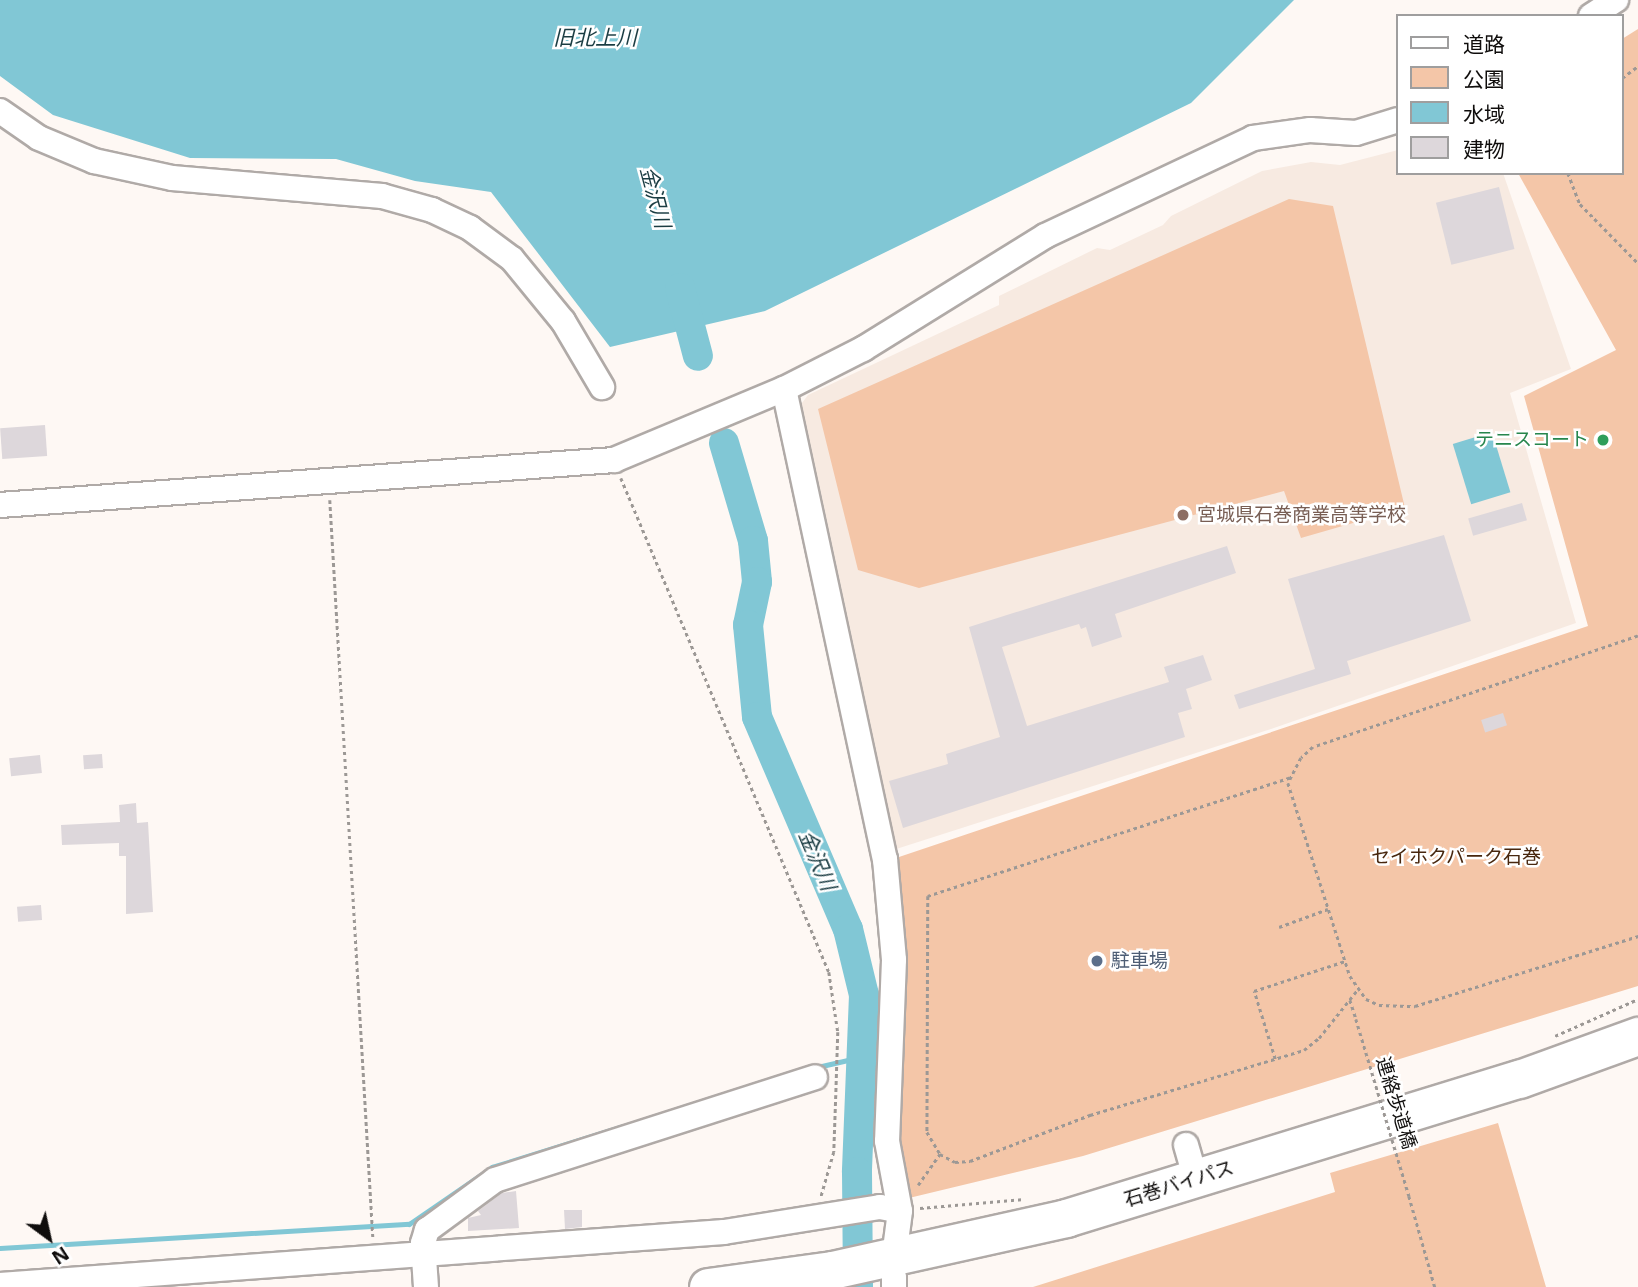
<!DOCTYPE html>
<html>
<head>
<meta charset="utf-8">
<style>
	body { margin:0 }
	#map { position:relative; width:1638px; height:1287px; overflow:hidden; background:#fef8f4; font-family:"Noto Sans","Noto Sans JP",sans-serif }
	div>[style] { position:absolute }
	.built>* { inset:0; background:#f7eae1 }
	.green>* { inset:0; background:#f4c6a8 }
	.water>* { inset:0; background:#81c7d5; transform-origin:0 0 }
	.stream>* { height:5px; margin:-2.5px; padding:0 2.5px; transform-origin:2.5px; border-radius:2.5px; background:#81c7d5 }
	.river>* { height:30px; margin:-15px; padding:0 15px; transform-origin:15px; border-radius:15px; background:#81c7d5 }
	.building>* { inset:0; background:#ddd7db; transform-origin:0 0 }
	.path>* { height:2.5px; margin-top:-1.25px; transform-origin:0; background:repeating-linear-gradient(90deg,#9c9895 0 3.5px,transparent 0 7px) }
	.roads { filter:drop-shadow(2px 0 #b0aaa7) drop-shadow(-2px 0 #b0aaa7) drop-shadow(0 2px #b0aaa7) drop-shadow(0 -2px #b0aaa7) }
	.minor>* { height:24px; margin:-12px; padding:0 12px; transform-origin:12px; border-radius:12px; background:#fff }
	.highway>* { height:37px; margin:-18.5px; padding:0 18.5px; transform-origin:18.5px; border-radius:18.5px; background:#fff }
	.path-bridge>* { height:2.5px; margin-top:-1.25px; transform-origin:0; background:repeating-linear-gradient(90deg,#9c9895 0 3.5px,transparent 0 7px) }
	.dots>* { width:19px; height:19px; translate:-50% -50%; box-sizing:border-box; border:4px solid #fff; border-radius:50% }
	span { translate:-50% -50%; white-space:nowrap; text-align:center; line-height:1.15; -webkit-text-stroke:5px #fff; paint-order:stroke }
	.leisure-label { font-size:19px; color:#27864d }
	.right { translate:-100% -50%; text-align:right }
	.education-label { font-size:19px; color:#785e54 }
	.left { translate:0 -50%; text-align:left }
	.park-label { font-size:19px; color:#48270e }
	.service-label { font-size:19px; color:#4e5e75 }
	.street-label { font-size:19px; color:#0f0d0c }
	.water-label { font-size:21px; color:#1b3d43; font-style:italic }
	.legend { position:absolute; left:1396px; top:14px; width:228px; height:161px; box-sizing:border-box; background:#fff; border:2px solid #9f9e9e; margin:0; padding:9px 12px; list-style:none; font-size:21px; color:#0f0d0c }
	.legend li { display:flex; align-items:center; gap:14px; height:35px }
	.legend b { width:35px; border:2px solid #9f9e9e }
	.north { position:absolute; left:14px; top:1203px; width:70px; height:70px; -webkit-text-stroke:5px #fff; paint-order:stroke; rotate:147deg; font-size:19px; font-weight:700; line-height:28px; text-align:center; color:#0f0d0c }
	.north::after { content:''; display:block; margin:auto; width:24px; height:32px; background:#0f0d0c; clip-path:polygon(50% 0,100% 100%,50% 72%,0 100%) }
</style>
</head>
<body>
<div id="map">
	<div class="built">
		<div style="clip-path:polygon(1398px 150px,1398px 173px,1503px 173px,1571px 369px,1510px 393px,1576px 623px,1271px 729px,890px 851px,799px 407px,808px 395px,999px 305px,999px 296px,1097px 248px,1110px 250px,1163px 225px,1171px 216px,1262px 171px,1311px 162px,1340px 165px)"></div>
	</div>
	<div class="green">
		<div style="clip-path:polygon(1638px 29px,1638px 986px,1083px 1156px,909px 1198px,898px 1143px,896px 858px,1588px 626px,1524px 396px,1616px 350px,1518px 173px,1622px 173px,1622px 39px)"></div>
		<div style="clip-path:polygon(1289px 199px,1333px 206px,1405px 508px,1301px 538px,1284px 491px,919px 588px,858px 570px,818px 409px)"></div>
		<div style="clip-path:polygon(1498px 1123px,1546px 1287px,1033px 1287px,1335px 1192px,1330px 1173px)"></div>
	</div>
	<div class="water">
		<div style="clip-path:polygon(0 0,1294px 0,1191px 103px,765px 311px,610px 347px,491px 192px,415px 181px,336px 159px,190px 158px,53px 115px,0 76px)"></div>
		<div style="left:1492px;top:432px;width:63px;height:41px;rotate:73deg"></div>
	</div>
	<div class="stream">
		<div style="left:813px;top:1068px;width:49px;rotate:-12.9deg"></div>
		<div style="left:0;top:1248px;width:410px;rotate:-3.4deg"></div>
		<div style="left:409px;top:1224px;width:101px;rotate:-34.5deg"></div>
		<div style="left:492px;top:1167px;width:137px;rotate:-17.4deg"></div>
	</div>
	<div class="river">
		<div style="left:680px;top:288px;width:70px;rotate:75.2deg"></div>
		<div style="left:724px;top:443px;width:102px;rotate:73.5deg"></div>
		<div style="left:753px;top:541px;width:41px;rotate:84.4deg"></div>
		<div style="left:757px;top:582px;width:44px;rotate:101.8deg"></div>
		<div style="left:748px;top:625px;width:92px;rotate:84.4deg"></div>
		<div style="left:757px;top:717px;width:231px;rotate:66.8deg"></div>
		<div style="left:848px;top:929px;width:68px;rotate:76.4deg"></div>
		<div style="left:864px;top:995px;width:177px;rotate:92.3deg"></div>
		<div style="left:857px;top:1172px;width:115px;rotate:89.5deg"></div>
	</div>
	<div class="building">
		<div style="left:1499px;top:187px;width:64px;height:65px;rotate:76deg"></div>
		<div style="left:45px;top:425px;width:31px;height:45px;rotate:86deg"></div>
		<div style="left:1522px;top:503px;width:18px;height:56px;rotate:74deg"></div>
		<div style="clip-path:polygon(1444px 535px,1471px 621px,1347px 661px,1351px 674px,1239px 709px,1234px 695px,1315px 669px,1288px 579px)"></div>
		<div style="clip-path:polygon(1227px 546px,1236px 573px,1115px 614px,1122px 637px,1092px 647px,1086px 627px,1081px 629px,1079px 624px,1002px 647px,1027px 726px,1169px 682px,1164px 667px,1203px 655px,1212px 680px,1186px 689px,1192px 709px,1178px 713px,1185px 737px,903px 828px,889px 781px,948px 764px,946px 754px,1000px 737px,969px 627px)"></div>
		<div style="left:1503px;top:713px;width:13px;height:23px;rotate:72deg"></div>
		<div style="left:102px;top:754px;width:14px;height:19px;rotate:86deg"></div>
		<div style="left:40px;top:755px;width:18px;height:31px;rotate:84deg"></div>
		<div style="clip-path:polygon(136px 803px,137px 823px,148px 822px,153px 912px,126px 914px,126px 856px,119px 856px,119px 843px,62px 845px,61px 825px,120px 822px,119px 805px)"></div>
		<div style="left:41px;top:905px;width:15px;height:24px;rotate:86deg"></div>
		<div style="clip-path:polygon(516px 1191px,519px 1228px,468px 1231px,468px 1218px,481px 1215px,478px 1211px,502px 1193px)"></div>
		<div style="clip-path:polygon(564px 1210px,582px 1210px,582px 1227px,565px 1229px)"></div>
	</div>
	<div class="path">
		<div style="left:1622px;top:78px;width:20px;rotate:-37deg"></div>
		<div style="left:1568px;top:173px;width:33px;rotate:69deg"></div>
		<div style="left:1580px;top:204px;width:83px;rotate:45.5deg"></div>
		<div style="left:621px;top:478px;width:536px;rotate:67.17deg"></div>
		<div style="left:829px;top:972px;width:61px;rotate:81.5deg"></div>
		<div style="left:838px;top:1032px;width:63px;rotate:91.8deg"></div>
		<div style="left:836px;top:1095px;width:57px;rotate:92deg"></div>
		<div style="left:834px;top:1152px;width:47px;rotate:106.1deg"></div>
		<div style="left:330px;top:500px;width:738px;rotate:86.66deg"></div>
		<div style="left:1638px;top:636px;width:343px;rotate:161.1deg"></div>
		<div style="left:1313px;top:747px;width:16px;rotate:137deg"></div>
		<div style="left:1301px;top:758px;width:28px;rotate:117deg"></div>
		<div style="left:1288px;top:783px;width:203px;rotate:72.2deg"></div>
		<div style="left:1350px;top:976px;width:28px;rotate:55deg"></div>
		<div style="left:1366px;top:999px;width:14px;rotate:25deg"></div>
		<div style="left:1379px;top:1005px;width:36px;rotate:2deg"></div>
		<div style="left:1415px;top:1006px;width:234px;rotate:-17.4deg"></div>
		<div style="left:1290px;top:778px;width:381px;rotate:161.9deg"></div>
		<div style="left:928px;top:896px;width:236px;rotate:90.2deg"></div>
		<div style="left:927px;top:1132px;width:26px;rotate:59deg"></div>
		<div style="left:940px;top:1154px;width:17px;rotate:28deg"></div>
		<div style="left:955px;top:1162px;width:15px;rotate:-4deg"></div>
		<div style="left:970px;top:1161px;width:129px;rotate:-21deg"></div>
		<div style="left:1090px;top:1115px;width:224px;rotate:-16.9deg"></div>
		<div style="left:1304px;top:1050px;width:19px;rotate:-39deg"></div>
		<div style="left:1319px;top:1038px;width:63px;rotate:-51.5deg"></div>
		<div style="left:1279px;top:927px;width:52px;rotate:-20.2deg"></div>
		<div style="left:1350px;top:1000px;width:20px;rotate:72deg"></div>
		<div style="left:1555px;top:1036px;width:91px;rotate:-24deg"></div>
		<div style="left:1275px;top:1059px;width:71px;rotate:-107.2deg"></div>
		<div style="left:1254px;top:991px;width:96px;rotate:-18.2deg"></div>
		<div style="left:918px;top:1185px;width:38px;rotate:-55deg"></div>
		<div style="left:1409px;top:1196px;width:95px;rotate:74.1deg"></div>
		<div style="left:920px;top:1208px;width:105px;rotate:-4.9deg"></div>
	</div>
	<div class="roads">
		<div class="minor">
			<div style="left:1591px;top:16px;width:30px;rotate:-33deg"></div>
			<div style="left:0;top:111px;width:47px;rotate:34.7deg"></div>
			<div style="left:39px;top:138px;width:60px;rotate:22.7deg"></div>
			<div style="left:94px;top:161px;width:80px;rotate:12.3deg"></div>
			<div style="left:172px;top:178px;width:211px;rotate:4.9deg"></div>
			<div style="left:382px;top:196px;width:52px;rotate:15.6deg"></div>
			<div style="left:432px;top:210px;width:42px;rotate:25.3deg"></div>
			<div style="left:470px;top:228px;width:52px;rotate:36.4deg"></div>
			<div style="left:512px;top:259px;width:80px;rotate:50.6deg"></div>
			<div style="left:563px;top:321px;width:77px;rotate:59.4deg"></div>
			<div style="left:784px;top:389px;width:481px;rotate:77.9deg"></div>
			<div style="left:885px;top:859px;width:101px;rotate:84.9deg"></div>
			<div style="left:894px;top:960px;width:181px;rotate:92.2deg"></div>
			<div style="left:887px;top:1141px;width:71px;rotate:79.5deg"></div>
			<div style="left:900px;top:1211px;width:46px;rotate:97.4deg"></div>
			<div style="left:0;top:505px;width:616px;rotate:-4.19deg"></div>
			<div style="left:614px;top:460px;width:184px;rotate:-22.7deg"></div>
			<div style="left:784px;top:389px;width:89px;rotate:-26.9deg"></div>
			<div style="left:863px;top:349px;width:214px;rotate:-31.8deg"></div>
			<div style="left:1045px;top:236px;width:230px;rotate:-25.2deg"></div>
			<div style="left:1253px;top:138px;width:58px;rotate:-8deg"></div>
			<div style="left:1310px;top:130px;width:46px;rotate:3.7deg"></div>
			<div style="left:1356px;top:133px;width:44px;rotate:-17.2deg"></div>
			<div style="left:1186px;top:1145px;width:35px;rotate:74deg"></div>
			<div style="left:894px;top:1277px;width:10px;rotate:90deg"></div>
			<div style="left:0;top:1285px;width:726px;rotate:-4.19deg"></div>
			<div style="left:724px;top:1232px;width:158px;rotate:-9.1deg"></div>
			<div style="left:880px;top:1207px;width:20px;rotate:11deg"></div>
			<div style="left:426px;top:1287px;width:44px;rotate:-93.9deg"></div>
			<div style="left:423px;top:1243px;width:14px;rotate:-73deg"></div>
			<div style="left:427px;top:1230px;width:84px;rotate:-36.3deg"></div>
			<div style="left:495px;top:1180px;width:336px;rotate:-17.8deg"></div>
		</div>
		<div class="highway">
			<div style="left:708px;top:1287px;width:125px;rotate:-7.8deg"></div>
			<div style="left:832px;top:1270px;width:240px;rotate:-12.5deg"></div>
			<div style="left:1066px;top:1218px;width:474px;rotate:-17.1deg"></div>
			<div style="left:1519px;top:1079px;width:127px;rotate:-19.9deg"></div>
		</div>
	</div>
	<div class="path-bridge">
		<div style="left:1356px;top:1019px;width:185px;rotate:73.3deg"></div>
	</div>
	<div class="dots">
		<div style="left:1603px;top:440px;background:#2e9e5b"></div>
		<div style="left:1183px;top:515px;background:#8d6e63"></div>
		<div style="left:1097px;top:961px;background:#5c6f8a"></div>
	</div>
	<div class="leisure-label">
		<span class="right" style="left:1589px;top:440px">テニスコート</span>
	</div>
	<div class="education-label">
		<span class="left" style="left:1197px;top:515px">宮城県石巻商業高等学校</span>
	</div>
	<div class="park-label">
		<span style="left:1456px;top:857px">セイホクパーク石巻</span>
	</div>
	<div class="service-label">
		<span class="left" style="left:1111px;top:961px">駐車場</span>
	</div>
	<div class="street-label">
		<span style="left:1396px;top:1103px;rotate:73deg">連絡歩道橋</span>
		<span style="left:1179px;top:1184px;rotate:-17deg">石巻バイパス</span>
	</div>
	<div class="water-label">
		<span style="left:595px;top:37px">旧北上川</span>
		<span style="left:656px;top:197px;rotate:75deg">金沢川</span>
		<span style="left:818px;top:860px;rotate:67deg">金沢川</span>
	</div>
	<ul class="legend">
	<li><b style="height:9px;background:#fff"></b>道路</li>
	<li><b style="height:19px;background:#f4c6a8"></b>公園</li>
	<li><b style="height:19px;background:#81c7d5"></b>水域</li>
	<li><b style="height:19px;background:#ddd7db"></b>建物</li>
	</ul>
	<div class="north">N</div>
</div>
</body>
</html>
